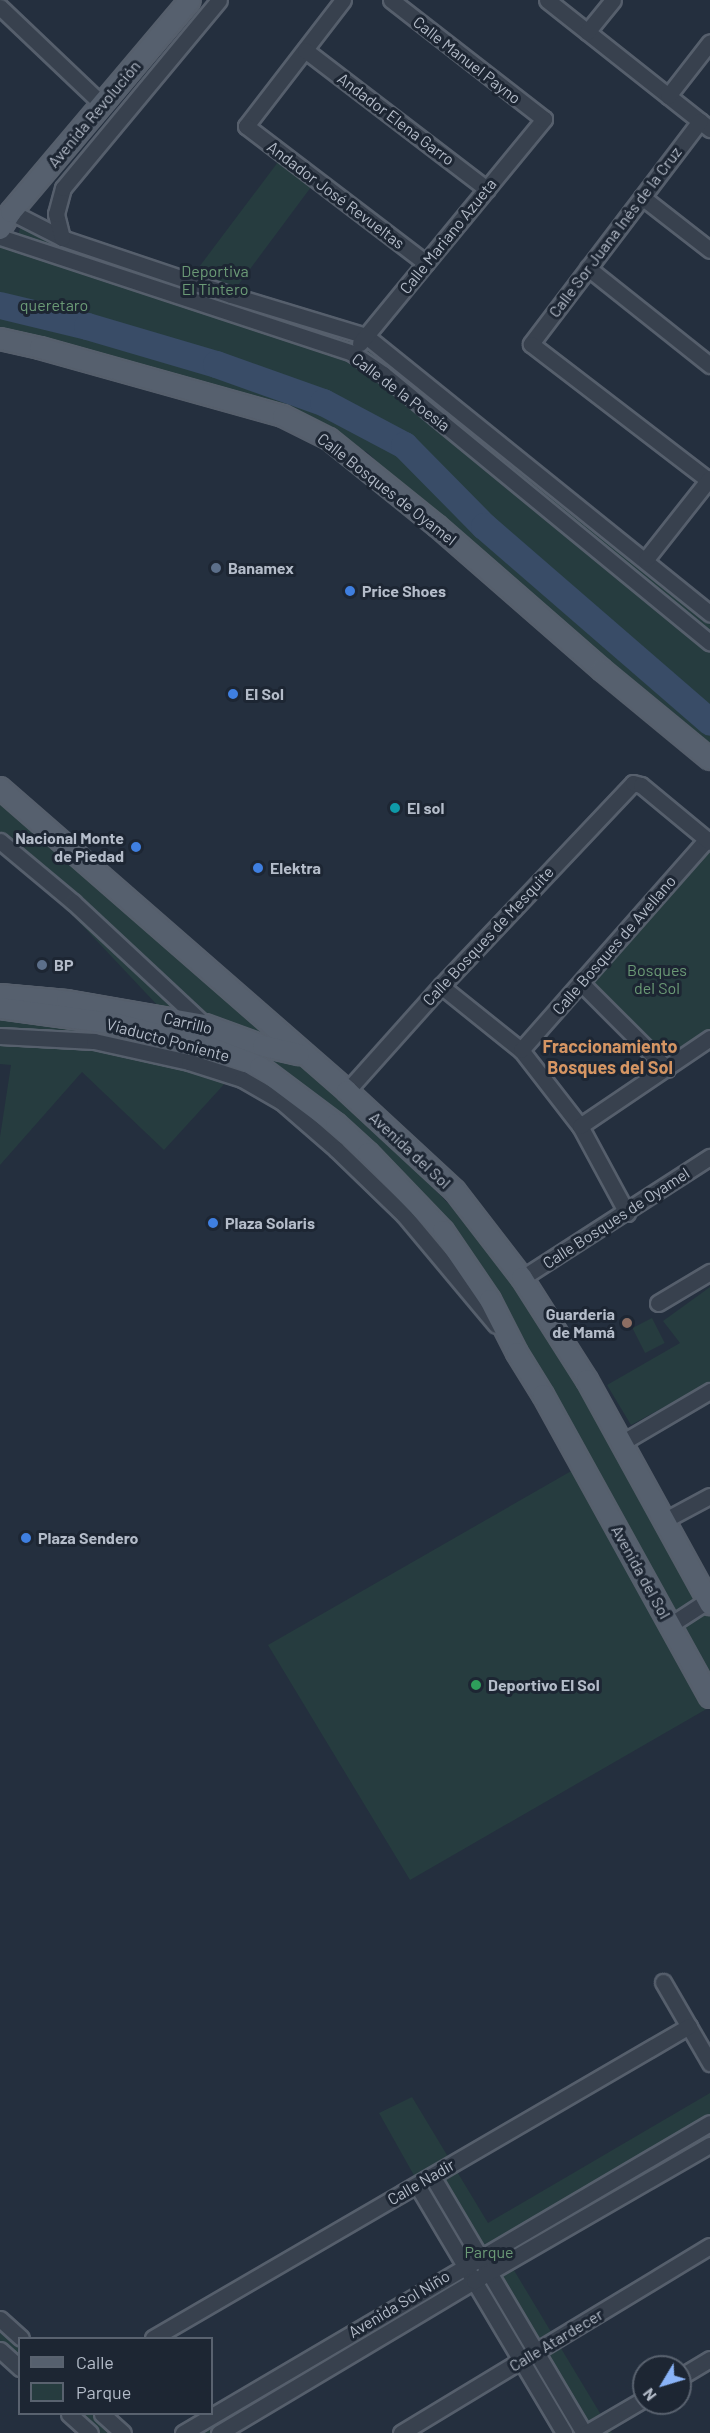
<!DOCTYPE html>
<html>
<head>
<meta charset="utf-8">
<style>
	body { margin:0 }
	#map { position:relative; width:710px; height:2433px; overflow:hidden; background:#242f3e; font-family:Barlow,sans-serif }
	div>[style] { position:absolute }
	.green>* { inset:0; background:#263c3f; transform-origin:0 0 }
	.river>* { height:27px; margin:-13.5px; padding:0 13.5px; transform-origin:13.5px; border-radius:13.5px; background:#394c67 }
	.roads { filter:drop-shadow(2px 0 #565f6c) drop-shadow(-2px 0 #565f6c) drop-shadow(0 2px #565f6c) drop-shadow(0 -2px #565f6c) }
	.minor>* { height:15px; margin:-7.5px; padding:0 7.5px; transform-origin:7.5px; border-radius:7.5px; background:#38414e }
	.major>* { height:20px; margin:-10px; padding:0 10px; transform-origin:10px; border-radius:10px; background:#56606e }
	.dots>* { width:16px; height:16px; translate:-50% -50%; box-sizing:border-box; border:3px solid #1d2633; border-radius:50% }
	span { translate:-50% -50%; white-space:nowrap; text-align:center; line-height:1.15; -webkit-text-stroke:6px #1d2633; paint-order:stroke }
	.street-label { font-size:16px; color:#b4bcc9 }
	.park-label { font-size:16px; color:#6b9a76 }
	.poi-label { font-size:16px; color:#b4bcc9; font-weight:700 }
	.left { translate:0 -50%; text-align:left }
	.right { translate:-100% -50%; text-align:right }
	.neighbourhood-label { font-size:18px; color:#d59563; font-weight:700 }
	.legend { position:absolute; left:18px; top:2337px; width:195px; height:78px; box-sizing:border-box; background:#1d2633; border:2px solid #59626f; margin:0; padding:8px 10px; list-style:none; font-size:18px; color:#b4bcc9 }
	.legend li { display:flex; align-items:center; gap:12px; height:30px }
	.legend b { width:30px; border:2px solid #59626f }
	.north { position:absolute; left:632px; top:2355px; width:60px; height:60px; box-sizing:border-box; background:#1d2633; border:2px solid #59626f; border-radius:50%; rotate:232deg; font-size:16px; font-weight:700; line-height:24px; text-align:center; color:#b4bcc9 }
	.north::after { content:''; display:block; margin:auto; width:21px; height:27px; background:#8ab4f8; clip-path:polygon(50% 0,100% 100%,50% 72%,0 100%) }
</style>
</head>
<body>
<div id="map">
	<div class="green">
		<div style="clip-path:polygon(284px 154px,317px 179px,230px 296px,362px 341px,710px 621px,710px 635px,375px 365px,17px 239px,20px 228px,187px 283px)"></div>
		<div style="clip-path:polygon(0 238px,330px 345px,414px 399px,710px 643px,710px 752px,488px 571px,367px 452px,193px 391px,0 340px)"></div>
		<div style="clip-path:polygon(0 792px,308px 1061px,506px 1262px,584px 1382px,710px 1607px,710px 1707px,410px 1880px,268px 1645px,580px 1466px,462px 1265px,376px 1181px,258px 1093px,228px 1080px,164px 1150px,82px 1072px,0 1165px,0 1137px,11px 1065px,0 1064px,0 989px,160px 1008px,0 838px)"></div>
		<div style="clip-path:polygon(710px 842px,710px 1038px,667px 1069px,582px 984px)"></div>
		<div style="clip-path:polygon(710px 1287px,710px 1382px,631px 1425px,607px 1385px,680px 1343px,663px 1321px)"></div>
		<div style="left:652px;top:1318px;width:28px;height:22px;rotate:63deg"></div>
		<div style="clip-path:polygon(710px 2093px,710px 2145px,512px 2267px,612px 2433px,563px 2433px,473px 2281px,219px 2433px,184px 2433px,467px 2270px,379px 2113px,412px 2097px,488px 2223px)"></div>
		<div style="clip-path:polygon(0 2328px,19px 2346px,19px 2359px,0 2341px)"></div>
		<div style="clip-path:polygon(77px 2414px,93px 2414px,114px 2433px,98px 2433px)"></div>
	</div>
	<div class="river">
		<div style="left:0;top:305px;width:89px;rotate:13.6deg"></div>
		<div style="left:87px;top:326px;width:134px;rotate:16.4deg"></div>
		<div style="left:216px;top:364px;width:114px;rotate:19.6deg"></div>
		<div style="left:323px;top:402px;width:92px;rotate:28deg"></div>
		<div style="left:404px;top:445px;width:114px;rotate:45.4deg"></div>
		<div style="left:484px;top:526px;width:299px;rotate:40.9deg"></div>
	</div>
	<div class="roads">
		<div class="minor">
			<div style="left:343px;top:0;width:159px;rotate:127.6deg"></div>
			<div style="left:246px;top:126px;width:226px;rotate:37.3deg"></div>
			<div style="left:547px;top:0;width:208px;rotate:38.4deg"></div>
			<div style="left:0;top:7px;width:141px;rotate:43.6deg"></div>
			<div style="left:587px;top:32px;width:41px;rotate:-50.9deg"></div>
			<div style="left:305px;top:50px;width:229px;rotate:37.4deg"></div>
			<div style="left:668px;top:96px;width:68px;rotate:-52.1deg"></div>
			<div style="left:700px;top:121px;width:280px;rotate:127.2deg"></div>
			<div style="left:531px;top:344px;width:223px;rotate:37.5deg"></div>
			<div style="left:642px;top:197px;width:86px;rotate:37.9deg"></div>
			<div style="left:11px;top:212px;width:57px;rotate:27deg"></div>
			<div style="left:62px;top:238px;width:178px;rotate:18.6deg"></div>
			<div style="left:231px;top:295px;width:141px;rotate:16.9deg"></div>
			<div style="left:366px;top:336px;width:442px;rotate:38.9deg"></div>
			<div style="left:0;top:237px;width:371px;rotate:18.2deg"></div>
			<div style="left:352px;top:353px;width:37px;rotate:34deg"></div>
			<div style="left:383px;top:374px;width:423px;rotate:39.4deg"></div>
			<div style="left:62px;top:238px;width:25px;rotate:-104deg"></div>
			<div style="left:56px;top:214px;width:27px;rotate:-75deg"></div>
			<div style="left:63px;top:188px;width:244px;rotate:-50.3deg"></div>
			<div style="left:588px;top:268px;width:156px;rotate:38.5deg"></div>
			<div style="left:360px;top:343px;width:290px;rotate:-50.6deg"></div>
			<div style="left:544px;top:119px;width:194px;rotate:-142.1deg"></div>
			<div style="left:646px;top:559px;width:103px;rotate:-51.7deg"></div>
			<div style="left:0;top:841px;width:95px;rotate:39.9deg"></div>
			<div style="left:73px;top:902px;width:180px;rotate:43deg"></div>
			<div style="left:582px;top:984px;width:120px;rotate:45deg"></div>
			<div style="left:441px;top:986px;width:102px;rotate:38.7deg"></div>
			<div style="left:521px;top:1050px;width:96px;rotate:52.2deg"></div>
			<div style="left:580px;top:1126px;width:99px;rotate:61.6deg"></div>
			<div style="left:0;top:1036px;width:94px;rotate:3deg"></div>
			<div style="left:94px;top:1041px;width:97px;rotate:12.5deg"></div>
			<div style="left:189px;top:1062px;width:56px;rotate:17.8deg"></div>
			<div style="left:242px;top:1079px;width:46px;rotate:29.9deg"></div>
			<div style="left:282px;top:1102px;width:72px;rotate:41deg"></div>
			<div style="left:336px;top:1149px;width:95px;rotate:44.1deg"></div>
			<div style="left:404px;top:1215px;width:143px;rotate:50.1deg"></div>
			<div style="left:521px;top:1050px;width:281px;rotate:-48.6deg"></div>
			<div style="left:347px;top:1091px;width:141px;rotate:-48.2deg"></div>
			<div style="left:441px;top:986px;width:279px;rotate:-46.6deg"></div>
			<div style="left:633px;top:783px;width:8px;rotate:14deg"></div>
			<div style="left:641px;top:785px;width:89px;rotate:39.6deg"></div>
			<div style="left:580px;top:1126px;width:157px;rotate:-34.1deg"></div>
			<div style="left:522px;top:1278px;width:224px;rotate:-32.8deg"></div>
			<div style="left:658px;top:1303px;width:61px;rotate:-30.8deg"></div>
			<div style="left:623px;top:1442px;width:101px;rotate:-30.4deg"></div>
			<div style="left:665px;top:1520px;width:51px;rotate:-28.1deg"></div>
			<div style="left:670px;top:1625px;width:48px;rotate:-33deg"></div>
			<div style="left:663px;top:1982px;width:94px;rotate:59.9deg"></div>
			<div style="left:432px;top:2176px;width:299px;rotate:59.4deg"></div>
			<div style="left:417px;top:2185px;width:288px;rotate:59.3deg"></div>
			<div style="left:0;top:2319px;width:28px;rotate:42deg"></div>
			<div style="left:153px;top:2338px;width:620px;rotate:-30.2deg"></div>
			<div style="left:0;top:2350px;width:27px;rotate:42deg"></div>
			<div style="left:680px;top:2377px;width:35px;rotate:-31deg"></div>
			<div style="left:69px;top:2414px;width:28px;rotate:42deg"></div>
			<div style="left:102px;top:2414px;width:28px;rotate:42deg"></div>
			<div style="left:183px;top:2433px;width:611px;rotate:-30.47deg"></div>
			<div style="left:219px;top:2433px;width:297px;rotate:-30.8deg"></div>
			<div style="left:474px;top:2281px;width:272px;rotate:-30deg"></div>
			<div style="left:401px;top:2433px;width:361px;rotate:-31.2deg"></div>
			<div style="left:586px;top:2433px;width:67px;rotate:-30.4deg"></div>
		</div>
		<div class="major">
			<div style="left:0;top:229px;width:20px;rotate:-57deg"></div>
			<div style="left:11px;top:212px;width:277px;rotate:-49.8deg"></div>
			<div style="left:0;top:339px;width:41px;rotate:12.7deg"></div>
			<div style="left:40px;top:348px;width:252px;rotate:15.6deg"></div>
			<div style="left:283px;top:416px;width:51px;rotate:26.6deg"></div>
			<div style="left:329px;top:439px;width:139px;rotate:38.9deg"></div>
			<div style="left:437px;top:526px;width:219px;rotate:41.1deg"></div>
			<div style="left:602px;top:670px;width:140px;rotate:39.5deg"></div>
			<div style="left:0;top:788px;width:461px;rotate:41.1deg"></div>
			<div style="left:347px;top:1091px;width:147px;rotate:42.8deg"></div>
			<div style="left:455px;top:1191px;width:110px;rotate:52.4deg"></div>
			<div style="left:522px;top:1278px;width:121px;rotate:57.5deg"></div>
			<div style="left:587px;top:1380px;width:256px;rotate:61.2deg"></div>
			<div style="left:0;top:995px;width:67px;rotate:5.1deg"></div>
			<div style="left:67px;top:1001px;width:140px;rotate:9.9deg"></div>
			<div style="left:205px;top:1025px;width:62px;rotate:19.9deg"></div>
			<div style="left:263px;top:1046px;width:37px;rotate:13deg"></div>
			<div style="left:0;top:1008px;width:118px;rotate:7.8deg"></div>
			<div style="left:117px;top:1024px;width:98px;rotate:14.2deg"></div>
			<div style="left:212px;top:1048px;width:52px;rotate:21.6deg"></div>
			<div style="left:260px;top:1067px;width:95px;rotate:36.9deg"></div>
			<div style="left:336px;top:1124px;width:43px;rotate:42.2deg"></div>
			<div style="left:368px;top:1153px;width:108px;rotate:46.1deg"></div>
			<div style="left:443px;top:1231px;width:83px;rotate:55.7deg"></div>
			<div style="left:490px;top:1300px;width:59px;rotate:63deg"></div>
			<div style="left:517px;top:1353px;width:49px;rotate:58.2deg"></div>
			<div style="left:543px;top:1395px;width:345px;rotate:61.1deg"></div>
		</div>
	</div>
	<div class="dots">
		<div style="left:216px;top:568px;background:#5c6f8a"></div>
		<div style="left:350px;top:591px;background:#3f7fe0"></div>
		<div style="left:233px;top:694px;background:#3f7fe0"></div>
		<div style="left:395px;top:808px;background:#0f9aa8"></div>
		<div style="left:136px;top:847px;background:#3f7fe0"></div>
		<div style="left:258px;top:868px;background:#3f7fe0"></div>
		<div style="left:42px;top:965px;background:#5c6f8a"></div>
		<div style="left:213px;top:1223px;background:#3f7fe0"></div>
		<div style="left:627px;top:1323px;background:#8d6e63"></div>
		<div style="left:26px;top:1538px;background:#3f7fe0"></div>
		<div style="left:476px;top:1685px;background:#2e9e5b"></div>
	</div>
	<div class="street-label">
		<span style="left:467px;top:60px;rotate:38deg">Calle Manuel Payno</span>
		<span style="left:94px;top:114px;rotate:-50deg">Avenida Revolución</span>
		<span style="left:396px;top:119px;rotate:37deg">Andador Elena Garro</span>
		<span style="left:336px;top:195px;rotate:37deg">Andador José Revueltas</span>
		<span style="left:615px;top:232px;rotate:-53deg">Calle Sor Juana Inés de la Cruz</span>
		<span style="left:448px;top:236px;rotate:-51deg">Calle Mariano Azueta</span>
		<span style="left:401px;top:392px;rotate:37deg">Calle de la Poesía</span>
		<span style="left:387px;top:489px;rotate:38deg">Calle Bosques de Oyamel</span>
		<span style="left:488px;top:936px;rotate:-47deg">Calle Bosques de Mesquite</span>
		<span style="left:614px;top:945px;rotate:-49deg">Calle Bosques de Avellano</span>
		<span style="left:188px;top:1023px;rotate:13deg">Carrillo</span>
		<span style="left:168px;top:1040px;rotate:15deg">Viaducto Poniente</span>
		<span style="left:410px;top:1150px;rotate:43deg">Avenida del Sol</span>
		<span style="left:616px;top:1218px;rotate:-33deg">Calle Bosques de Oyamel</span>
		<span style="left:641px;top:1572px;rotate:61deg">Avenida del Sol</span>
		<span style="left:421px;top:2182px;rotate:-30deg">Calle Nadir</span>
		<span style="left:399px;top:2304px;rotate:-31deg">Avenida Sol Niño</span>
		<span style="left:556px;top:2340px;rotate:-31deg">Calle Atardecer</span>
	</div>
	<div class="park-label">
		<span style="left:215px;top:280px">Deportiva<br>El Tintero</span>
		<span style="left:54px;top:305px">queretaro</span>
		<span style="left:657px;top:979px">Bosques<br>del Sol</span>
		<span style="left:489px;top:2252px">Parque</span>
	</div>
	<div class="poi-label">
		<span class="left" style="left:228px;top:568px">Banamex</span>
		<span class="left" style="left:362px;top:591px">Price Shoes</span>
		<span class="left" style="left:245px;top:694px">El Sol</span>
		<span class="left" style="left:407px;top:808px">El sol</span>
		<span class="right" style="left:124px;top:847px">Nacional Monte<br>de Piedad</span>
		<span class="left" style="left:270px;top:868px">Elektra</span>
		<span class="left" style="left:54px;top:965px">BP</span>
		<span class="left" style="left:225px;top:1223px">Plaza Solaris</span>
		<span class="right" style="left:615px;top:1323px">Guarderia<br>de Mamá</span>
		<span class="left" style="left:38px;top:1538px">Plaza Sendero</span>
		<span class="left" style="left:488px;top:1685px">Deportivo El Sol</span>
	</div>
	<div class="neighbourhood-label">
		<span style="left:610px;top:1057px">Fraccionamiento<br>Bosques del Sol</span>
	</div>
	<ul class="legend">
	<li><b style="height:8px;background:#56606e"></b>Calle</li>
	<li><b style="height:16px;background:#263c3f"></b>Parque</li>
	</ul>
	<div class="north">N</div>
</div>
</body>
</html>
